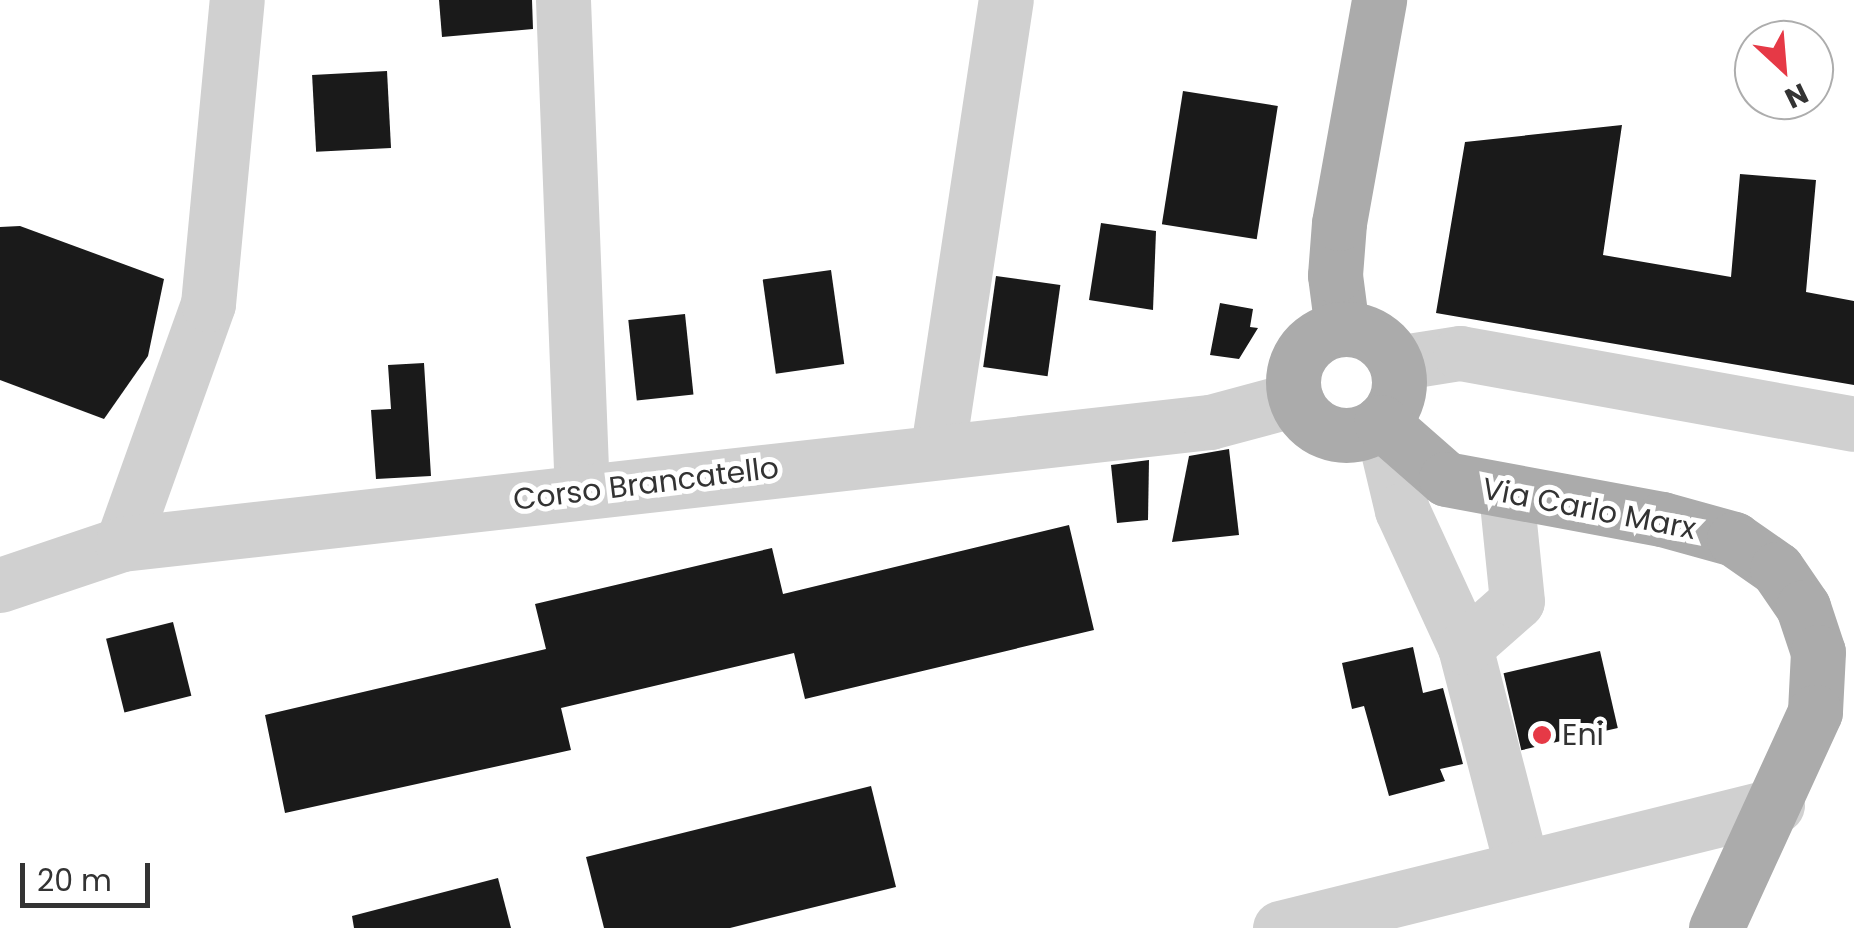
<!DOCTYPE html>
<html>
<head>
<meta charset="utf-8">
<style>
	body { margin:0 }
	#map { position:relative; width:1854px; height:928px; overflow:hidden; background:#fff; font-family:Poppins,sans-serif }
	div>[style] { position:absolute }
	.building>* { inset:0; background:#1a1a1a; transform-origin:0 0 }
	.minor>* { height:55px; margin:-27.5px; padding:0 27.5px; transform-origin:27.5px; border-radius:27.5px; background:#d0d0d0 }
	.major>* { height:55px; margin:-27.5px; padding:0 27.5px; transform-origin:27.5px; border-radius:27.5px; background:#ababab }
	.major>.ring { margin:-27.5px; padding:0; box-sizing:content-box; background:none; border:55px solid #ababab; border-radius:50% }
	.dots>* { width:28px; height:28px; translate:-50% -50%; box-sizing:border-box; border:5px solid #fff; border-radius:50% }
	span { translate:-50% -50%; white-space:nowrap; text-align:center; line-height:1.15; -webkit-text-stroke:10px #fff; paint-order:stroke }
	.street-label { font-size:30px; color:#333 }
	.poi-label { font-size:30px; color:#333 }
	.left { translate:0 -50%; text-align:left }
	.north { position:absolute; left:1734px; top:20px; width:100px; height:100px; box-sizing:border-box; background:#fff; border:2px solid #adadad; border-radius:50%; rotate:154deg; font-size:28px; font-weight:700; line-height:40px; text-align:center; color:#333 }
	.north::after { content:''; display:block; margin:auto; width:35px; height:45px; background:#e63946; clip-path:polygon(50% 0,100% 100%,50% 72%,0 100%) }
	.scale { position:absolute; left:20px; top:863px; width:130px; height:45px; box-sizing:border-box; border:5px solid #333; border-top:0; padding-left:12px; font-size:30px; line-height:35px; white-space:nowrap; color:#333; -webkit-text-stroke:8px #fff; paint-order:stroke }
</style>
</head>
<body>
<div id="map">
	<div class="building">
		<div style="clip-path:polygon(439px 0,532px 0,533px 29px,442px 37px)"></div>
		<div style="left:387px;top:71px;width:77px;height:75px;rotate:87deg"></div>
		<div style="left:1183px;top:91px;width:96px;height:135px;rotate:9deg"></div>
		<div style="clip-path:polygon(1622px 125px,1603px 255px,1731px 277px,1740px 174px,1816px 180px,1806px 292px,1854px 301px,1854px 385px,1436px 313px,1465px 142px)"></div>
		<div style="clip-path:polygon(1101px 223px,1156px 231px,1153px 310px,1089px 300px)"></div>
		<div style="clip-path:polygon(20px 226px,164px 279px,148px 356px,104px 419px,0 380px,0 227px)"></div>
		<div style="left:831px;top:270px;width:95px;height:69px;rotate:82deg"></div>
		<div style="left:996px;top:276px;width:65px;height:92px;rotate:8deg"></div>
		<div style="clip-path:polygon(1220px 303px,1253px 309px,1250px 327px,1258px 328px,1239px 359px,1210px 355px)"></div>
		<div style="left:685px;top:314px;width:81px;height:57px;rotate:84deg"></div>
		<div style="clip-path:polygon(424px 363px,431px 476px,376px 479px,371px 410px,391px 409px,388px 365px)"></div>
		<div style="clip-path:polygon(1229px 449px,1239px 535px,1172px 542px,1189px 456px)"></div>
		<div style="clip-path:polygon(1149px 460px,1148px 520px,1117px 523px,1111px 465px)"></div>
		<div style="clip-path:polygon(1069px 525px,1094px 630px,805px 699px,794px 653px,561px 708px,571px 750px,285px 813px,265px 715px,546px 649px,535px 604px,772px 548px,783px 594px)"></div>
		<div style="left:173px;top:622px;width:76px;height:69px;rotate:76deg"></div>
		<div style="clip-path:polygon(1413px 647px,1423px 693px,1443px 688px,1463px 764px,1440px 769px,1445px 781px,1389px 796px,1364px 706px,1352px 709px,1342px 663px)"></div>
		<div style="left:1600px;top:651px;width:79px;height:99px;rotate:77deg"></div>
		<div style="clip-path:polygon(871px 786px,896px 887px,730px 928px,604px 928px,586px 857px)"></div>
		<div style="clip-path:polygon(498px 878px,511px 928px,354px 928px,352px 916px)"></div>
	</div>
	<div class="minor">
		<div style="left:563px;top:0;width:492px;rotate:87.8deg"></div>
		<div style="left:1396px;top:363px;width:65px;rotate:-8.9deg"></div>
		<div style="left:1460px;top:353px;width:400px;rotate:10.2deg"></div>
		<div style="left:1381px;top:422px;width:90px;rotate:76.6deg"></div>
		<div style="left:1402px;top:510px;width:151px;rotate:65.3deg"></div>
		<div style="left:1465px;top:647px;width:228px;rotate:75.5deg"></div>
		<div style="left:938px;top:448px;width:453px;rotate:-81.4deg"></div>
		<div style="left:122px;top:544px;width:255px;rotate:-70.3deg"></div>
		<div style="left:208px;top:304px;width:305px;rotate:-84.6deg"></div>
		<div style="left:0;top:585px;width:129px;rotate:-18.6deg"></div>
		<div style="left:122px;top:544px;width:1095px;rotate:-6.4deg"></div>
		<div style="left:1210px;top:422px;width:89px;rotate:-15deg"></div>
		<div style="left:1465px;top:647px;width:69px;rotate:-41.5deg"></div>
		<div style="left:1517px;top:601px;width:109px;rotate:-95.8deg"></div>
		<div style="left:1280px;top:928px;width:512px;rotate:-13.9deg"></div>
	</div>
	<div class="major">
		<div style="left:1342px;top:329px;width:54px;rotate:-97.4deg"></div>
		<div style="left:1335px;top:275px;width:52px;rotate:-85.6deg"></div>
		<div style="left:1339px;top:223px;width:227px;rotate:-79.8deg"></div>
		<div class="ring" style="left:1293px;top:329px;width:51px;height:51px"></div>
		<div style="left:1381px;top:422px;width:86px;rotate:41.2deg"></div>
		<div style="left:1446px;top:479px;width:220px;rotate:10.5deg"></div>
		<div style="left:1662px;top:519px;width:75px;rotate:15.5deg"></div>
		<div style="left:1734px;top:539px;width:52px;rotate:34.9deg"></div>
		<div style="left:1777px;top:569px;width:46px;rotate:55.6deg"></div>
		<div style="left:1803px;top:607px;width:47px;rotate:71.6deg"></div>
		<div style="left:1818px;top:652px;width:60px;rotate:92.9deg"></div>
		<div style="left:1815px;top:712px;width:238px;rotate:114.6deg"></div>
	</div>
	<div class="dots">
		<div style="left:1542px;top:735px;background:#e63946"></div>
	</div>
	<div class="street-label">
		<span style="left:646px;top:484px;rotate:-7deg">Corso Brancatello</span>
		<span style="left:1589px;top:509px;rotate:11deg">Via Carlo Marx</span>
	</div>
	<div class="poi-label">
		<span class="left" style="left:1562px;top:735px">Eni</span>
	</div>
	<div class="north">N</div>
	<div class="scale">20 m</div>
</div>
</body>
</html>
